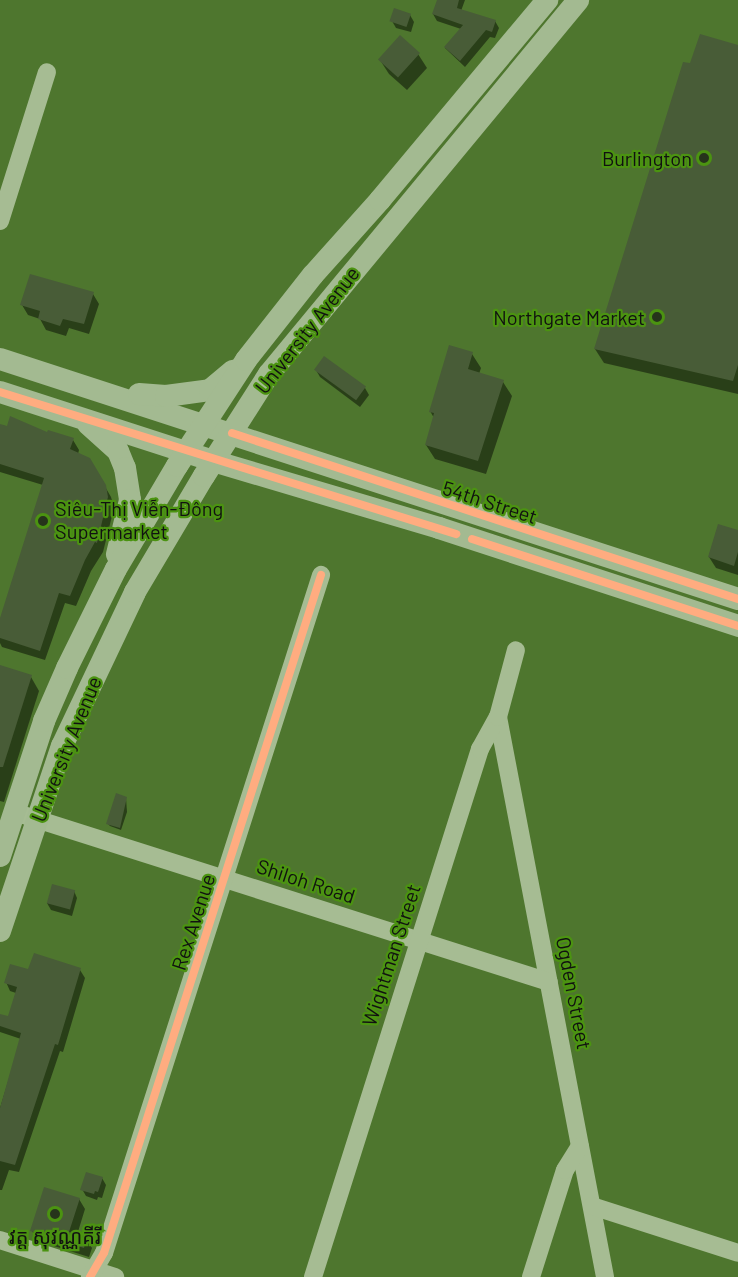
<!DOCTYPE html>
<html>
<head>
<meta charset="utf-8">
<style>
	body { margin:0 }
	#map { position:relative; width:738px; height:1277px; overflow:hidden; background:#4e762e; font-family:Barlow,"Noto Sans Khmer",sans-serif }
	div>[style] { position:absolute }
	.shadow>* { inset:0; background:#0007 }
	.building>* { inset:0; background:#485c37; transform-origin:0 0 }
	.minor>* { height:18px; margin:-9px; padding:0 9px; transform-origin:9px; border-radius:9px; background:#a6bc93 }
	.major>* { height:22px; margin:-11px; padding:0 11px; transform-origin:11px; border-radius:11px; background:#a3ba91 }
	.cycleway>* { height:8px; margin:-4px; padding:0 4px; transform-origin:4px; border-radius:4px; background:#ffac80 }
	.dots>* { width:16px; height:16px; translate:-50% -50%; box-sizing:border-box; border:3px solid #4b9311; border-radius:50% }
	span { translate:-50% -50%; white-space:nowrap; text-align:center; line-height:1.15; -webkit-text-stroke:4.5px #4b9311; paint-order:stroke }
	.poi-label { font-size:20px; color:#111 }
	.right { translate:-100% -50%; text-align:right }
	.left { translate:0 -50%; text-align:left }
	.street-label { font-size:20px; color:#111 }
</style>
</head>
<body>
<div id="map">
	<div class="shadow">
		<div style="clip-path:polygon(438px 0,465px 0,461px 11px,495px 21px,499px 28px,495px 38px,490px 37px,465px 67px,445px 48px,461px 29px,437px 21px,433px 14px)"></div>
		<div style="clip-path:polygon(410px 15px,414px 22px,411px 32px,396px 28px,392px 21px)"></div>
		<div style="clip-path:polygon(738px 47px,738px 394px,604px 363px,595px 349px,691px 65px)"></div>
		<div style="clip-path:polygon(418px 54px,427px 68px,407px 90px,389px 74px,380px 60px)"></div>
		<div style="clip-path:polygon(93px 294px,99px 304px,89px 334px,69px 328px,66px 336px,46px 330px,40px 319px,28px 315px,22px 305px)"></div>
		<div style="clip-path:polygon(472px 354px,481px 368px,479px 374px,503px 382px,512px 396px,486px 474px,435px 459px,426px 445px,434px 418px,430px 411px)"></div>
		<div style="clip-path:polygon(324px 358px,365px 388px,369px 395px,360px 407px,320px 377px,316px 370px)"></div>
		<div style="clip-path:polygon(0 425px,73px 440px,79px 450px,78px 454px,89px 459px,111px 497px,114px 508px,103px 552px,91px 571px,76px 606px,65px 603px,45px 660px,2px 647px,0 643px,0 623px,43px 485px,0 472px)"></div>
		<div style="clip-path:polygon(738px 531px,738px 575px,716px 568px,709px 557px)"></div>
		<div style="clip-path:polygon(0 667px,31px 677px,39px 691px,4px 802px,0 801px)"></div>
		<div style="clip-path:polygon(126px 798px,127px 812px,121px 830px,110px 826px,108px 824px)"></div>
		<div style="clip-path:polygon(74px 891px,77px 898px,72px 916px,51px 910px,47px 903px)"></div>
		<div style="clip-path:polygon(80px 970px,85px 978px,63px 1052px,60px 1051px,19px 1172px,9px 1170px,2px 1190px,0 1190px,0 1108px,21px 1039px,0 1032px,0 1015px,9px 1018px,16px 993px,10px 991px,6px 982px,29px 971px)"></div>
		<div style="clip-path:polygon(102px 1178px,106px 1185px,102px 1198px,98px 1197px,97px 1200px,86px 1196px,82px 1189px)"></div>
		<div style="clip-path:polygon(79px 1199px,85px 1209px,77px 1235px,86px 1238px,92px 1248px,89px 1257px,38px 1241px,32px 1231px)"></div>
	</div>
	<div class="building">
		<div style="clip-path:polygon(437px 0,459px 0,457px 8px,496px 20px,492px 32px,486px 30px,460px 61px,444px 47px,463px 25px,432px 14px)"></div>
		<div style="left:394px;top:8px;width:18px;height:14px;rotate:19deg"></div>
		<div style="clip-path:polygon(700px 34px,738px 45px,738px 365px,733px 381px,594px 349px,683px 62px,690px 63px)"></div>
		<div style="left:400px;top:35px;width:27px;height:33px;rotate:42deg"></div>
		<div style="clip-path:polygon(30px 274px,94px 292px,84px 324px,63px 319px,60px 326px,38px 319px,40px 311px,20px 305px)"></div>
		<div style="clip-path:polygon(449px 345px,473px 352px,468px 369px,504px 380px,478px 461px,425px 445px,434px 413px,429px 412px)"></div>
		<div style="left:324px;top:356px;width:52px;height:17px;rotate:36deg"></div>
		<div style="clip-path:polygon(10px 416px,47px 432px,48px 430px,74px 438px,70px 449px,90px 458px,106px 485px,108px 497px,97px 543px,95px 542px,85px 560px,70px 596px,59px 593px,40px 651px,0 638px,0 618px,44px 478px,0 464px,0 424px,7px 426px)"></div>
		<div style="clip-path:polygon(718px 524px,738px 530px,738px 552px,734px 566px,708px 557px)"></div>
		<div style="clip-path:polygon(0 665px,32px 675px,3px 767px,0 767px)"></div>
		<div style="clip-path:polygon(116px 793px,127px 797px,120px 828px,106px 824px)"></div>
		<div style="left:52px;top:884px;width:24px;height:20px;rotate:15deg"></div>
		<div style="clip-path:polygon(34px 953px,81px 968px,58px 1045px,55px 1044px,15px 1165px,0 1161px,0 1108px,21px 1033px,0 1026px,0 1014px,8px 1016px,17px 987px,4px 983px,10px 964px,28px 969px)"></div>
		<div style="clip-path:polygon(86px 1172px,103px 1177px,98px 1192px,95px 1191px,94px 1194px,80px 1190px)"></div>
		<div style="clip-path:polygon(44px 1187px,80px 1198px,69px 1232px,87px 1237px,84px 1248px,30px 1231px)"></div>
	</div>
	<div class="minor">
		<div style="left:0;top:221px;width:156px;rotate:-72.5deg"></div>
		<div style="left:498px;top:717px;width:570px;rotate:79.18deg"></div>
		<div style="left:14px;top:812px;width:561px;rotate:17.63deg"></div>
		<div style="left:592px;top:1206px;width:153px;rotate:17.8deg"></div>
		<div style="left:0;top:1240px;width:121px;rotate:17.8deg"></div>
		<div style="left:90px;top:1277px;width:28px;rotate:-60deg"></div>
		<div style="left:104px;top:1253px;width:712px;rotate:-72.25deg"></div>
		<div style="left:313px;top:1277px;width:554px;rotate:-72.45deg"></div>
		<div style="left:480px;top:749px;width:37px;rotate:-61deg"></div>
		<div style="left:498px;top:717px;width:69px;rotate:-75deg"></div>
		<div style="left:531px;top:1277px;width:112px;rotate:-72.4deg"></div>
		<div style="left:565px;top:1170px;width:28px;rotate:-58deg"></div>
	</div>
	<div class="major">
		<div style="left:0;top:359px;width:776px;rotate:18.01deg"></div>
		<div style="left:0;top:392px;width:224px;rotate:17.9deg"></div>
		<div style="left:213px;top:461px;width:236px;rotate:16.5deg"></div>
		<div style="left:439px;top:528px;width:315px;rotate:18.1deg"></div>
		<div style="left:139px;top:394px;width:27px;rotate:4deg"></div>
		<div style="left:166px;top:396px;width:44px;rotate:-7.8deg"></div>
		<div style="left:210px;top:390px;width:30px;rotate:-40deg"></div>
		<div style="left:88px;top:424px;width:40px;rotate:42deg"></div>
		<div style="left:118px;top:451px;width:18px;rotate:68deg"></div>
		<div style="left:125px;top:468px;width:32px;rotate:81deg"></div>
		<div style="left:130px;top:500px;width:56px;rotate:103.5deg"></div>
		<div style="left:0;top:856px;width:142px;rotate:-71.9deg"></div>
		<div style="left:44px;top:721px;width:58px;rotate:-66.5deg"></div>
		<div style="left:67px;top:668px;width:110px;rotate:-63.7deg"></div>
		<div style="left:116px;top:569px;width:120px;rotate:-59.4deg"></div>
		<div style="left:177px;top:466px;width:126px;rotate:-56.9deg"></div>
		<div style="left:246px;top:360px;width:108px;rotate:-51.8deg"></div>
		<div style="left:313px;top:275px;width:101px;rotate:-48.2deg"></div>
		<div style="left:380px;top:200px;width:261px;rotate:-50.1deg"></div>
		<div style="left:0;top:931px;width:195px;rotate:-71.5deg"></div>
		<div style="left:62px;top:746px;width:170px;rotate:-64.6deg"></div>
		<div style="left:135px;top:592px;width:135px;rotate:-59.3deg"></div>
		<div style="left:204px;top:476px;width:121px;rotate:-57.5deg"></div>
		<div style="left:269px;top:374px;width:485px;rotate:-50.4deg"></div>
	</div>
	<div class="cycleway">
		<div style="left:0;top:392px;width:478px;rotate:17.3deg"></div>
		<div style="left:232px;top:433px;width:533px;rotate:18.16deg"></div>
		<div style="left:472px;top:539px;width:280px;rotate:18.1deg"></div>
		<div style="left:90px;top:1277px;width:28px;rotate:-60deg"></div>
		<div style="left:104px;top:1253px;width:712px;rotate:-72.25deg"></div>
	</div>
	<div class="dots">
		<div style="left:704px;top:158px;background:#26341b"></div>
		<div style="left:657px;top:317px;background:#26341b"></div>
		<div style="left:43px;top:521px;background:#26341b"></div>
		<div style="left:55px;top:1214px;background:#26341b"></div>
	</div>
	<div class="poi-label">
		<span class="right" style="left:692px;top:158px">Burlington</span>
		<span class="right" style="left:645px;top:317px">Northgate Market</span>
		<span class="left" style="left:55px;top:520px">Siêu-Thị Viễn-Đông<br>Supermarket</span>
		<span style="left:55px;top:1236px">វត្ត សុវណ្ណគីរី</span>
	</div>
	<div class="street-label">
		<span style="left:307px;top:330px;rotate:-52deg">University Avenue</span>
		<span style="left:490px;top:502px;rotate:18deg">54th Street</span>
		<span style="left:66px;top:749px;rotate:-68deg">University Avenue</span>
		<span style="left:306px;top:881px;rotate:18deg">Shiloh Road</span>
		<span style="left:193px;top:922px;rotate:-72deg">Rex Avenue</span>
		<span style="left:391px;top:955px;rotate:-72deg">Wightman Street</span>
		<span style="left:574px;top:993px;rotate:79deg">Ogden Street</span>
	</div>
</div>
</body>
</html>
